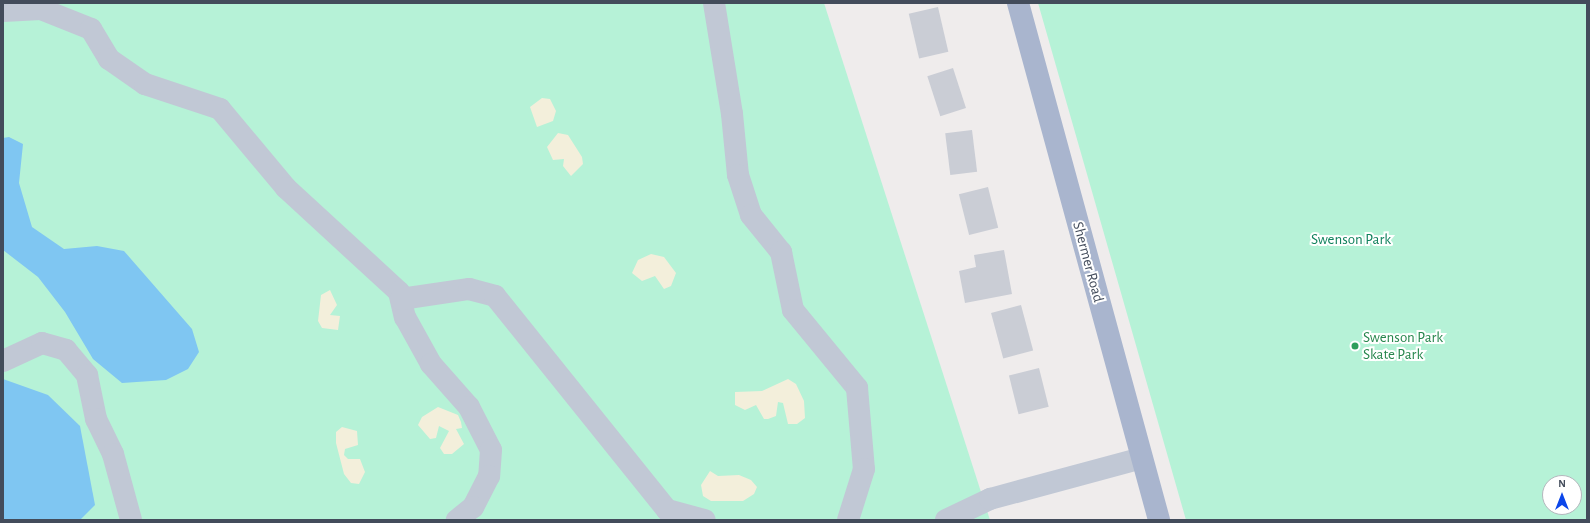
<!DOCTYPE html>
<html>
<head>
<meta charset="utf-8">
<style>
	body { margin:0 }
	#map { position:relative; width:1590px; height:523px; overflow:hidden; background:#efecec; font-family:"Alegreya Sans",sans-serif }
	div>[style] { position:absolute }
	.green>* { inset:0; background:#b6f2d7 }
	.sand>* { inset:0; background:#f3efdb }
	.water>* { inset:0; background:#7fc6f2 }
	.building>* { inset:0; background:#cacdd5; transform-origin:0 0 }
	.minor>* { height:22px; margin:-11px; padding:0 11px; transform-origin:11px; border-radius:11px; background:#c1c8d5 }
	.major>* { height:22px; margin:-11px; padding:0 11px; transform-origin:11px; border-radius:11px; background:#a9b5ce }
	.dots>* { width:11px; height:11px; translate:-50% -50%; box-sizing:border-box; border:2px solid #fff; border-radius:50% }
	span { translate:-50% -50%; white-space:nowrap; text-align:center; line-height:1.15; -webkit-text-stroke:4px #fff; paint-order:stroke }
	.park-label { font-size:15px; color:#0f815c }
	.street-label { font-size:15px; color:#434c5b }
	.leisure-label { font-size:15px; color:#27864d }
	.left { translate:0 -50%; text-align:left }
	.frame { position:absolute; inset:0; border:4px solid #434c5b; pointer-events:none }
	.north { position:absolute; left:1542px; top:475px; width:40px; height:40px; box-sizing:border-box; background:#fff; border:1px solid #b4b7bd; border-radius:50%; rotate:0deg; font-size:11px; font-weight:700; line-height:16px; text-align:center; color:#434c5b }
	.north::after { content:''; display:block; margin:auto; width:14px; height:18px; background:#0b46ea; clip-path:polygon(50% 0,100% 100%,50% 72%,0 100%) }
</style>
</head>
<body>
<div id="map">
	<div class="green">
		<div style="clip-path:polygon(3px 3px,824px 3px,990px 520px,3px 520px)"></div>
		<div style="clip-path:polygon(evenodd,1038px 3px,1587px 3px,1587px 520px,1186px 520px,1038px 3px,1550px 483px,1574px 483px,1574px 507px,1550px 507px,1550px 483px)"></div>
	</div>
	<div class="sand">
		<div style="clip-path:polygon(542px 98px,550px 99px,556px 111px,553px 121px,537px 127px,530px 107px)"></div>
		<div style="clip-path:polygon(558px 133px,568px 135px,582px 157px,583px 164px,571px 176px,563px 166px,564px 159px,553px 160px,547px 147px)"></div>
		<div style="clip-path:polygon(651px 254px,664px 257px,676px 273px,671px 286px,664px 289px,655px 276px,642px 281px,632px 273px,638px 260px)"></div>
		<div style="clip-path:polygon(330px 290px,337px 305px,330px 315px,340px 316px,338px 330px,322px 328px,318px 321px,321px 295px)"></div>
		<div style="clip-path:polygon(788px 379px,796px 384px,804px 401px,805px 418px,797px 424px,788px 424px,783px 403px,778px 402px,776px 416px,768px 419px,764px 419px,756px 405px,745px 410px,735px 405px,735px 392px,762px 391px)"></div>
		<div style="clip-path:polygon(438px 407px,458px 415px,461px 422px,462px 428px,456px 429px,464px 444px,452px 454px,444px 454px,440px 448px,449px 431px,439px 426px,436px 438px,430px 439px,418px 425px,422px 417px)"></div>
		<div style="clip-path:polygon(342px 427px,357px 431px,358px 445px,345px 449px,344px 455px,348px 459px,360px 459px,365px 472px,359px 484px,351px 483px,344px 474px,336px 443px,336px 432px)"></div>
		<div style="clip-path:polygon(710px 471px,718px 476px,739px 475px,751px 480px,757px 487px,754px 494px,743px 501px,711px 501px,703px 496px,701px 485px)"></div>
	</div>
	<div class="water">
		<div style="clip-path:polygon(9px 137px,23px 144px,19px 183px,32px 227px,64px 249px,97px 246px,124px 251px,192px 329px,199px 352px,188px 369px,166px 380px,122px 383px,93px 359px,65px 312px,38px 277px,3px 250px,3px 138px)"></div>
		<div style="clip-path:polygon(3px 379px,48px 395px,80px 426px,95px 505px,80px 520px,3px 520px)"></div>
	</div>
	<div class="building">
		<div style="left:938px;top:7px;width:46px;height:30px;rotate:77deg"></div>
		<div style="left:953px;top:68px;width:42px;height:27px;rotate:72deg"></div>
		<div style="left:972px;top:130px;width:42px;height:27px;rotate:83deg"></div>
		<div style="left:988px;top:187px;width:42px;height:30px;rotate:76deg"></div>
		<div style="clip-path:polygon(1004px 250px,1012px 294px,965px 303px,959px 271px,976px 267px,974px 255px)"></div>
		<div style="left:1021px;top:305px;width:47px;height:31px;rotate:75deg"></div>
		<div style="left:1039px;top:368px;width:40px;height:31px;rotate:76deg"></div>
	</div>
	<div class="minor">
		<div style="left:714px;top:3px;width:112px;rotate:80.8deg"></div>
		<div style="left:732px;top:114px;width:61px;rotate:84.4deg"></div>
		<div style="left:738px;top:175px;width:42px;rotate:72deg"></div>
		<div style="left:751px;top:215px;width:48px;rotate:51deg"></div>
		<div style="left:781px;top:252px;width:59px;rotate:78.3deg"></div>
		<div style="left:793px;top:310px;width:101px;rotate:50.6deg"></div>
		<div style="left:857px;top:388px;width:81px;rotate:85.1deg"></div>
		<div style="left:864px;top:469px;width:53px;rotate:107.4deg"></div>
		<div style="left:3px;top:11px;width:38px;rotate:-3deg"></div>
		<div style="left:41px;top:9px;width:54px;rotate:21.8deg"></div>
		<div style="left:91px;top:29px;width:35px;rotate:59deg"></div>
		<div style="left:109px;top:59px;width:44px;rotate:34.8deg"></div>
		<div style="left:145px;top:84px;width:79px;rotate:18.4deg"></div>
		<div style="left:220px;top:109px;width:103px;rotate:50.1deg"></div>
		<div style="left:286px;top:188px;width:154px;rotate:42.6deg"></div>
		<div style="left:399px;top:292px;width:26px;rotate:77deg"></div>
		<div style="left:405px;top:317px;width:54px;rotate:61deg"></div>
		<div style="left:431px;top:364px;width:57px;rotate:48.5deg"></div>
		<div style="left:469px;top:407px;width:48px;rotate:62.9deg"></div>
		<div style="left:491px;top:450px;width:26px;rotate:94deg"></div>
		<div style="left:489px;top:476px;width:35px;rotate:117deg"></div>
		<div style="left:473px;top:507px;width:21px;rotate:141deg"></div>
		<div style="left:401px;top:299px;width:69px;rotate:-8.4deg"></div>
		<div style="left:469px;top:289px;width:27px;rotate:15deg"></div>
		<div style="left:495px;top:296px;width:275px;rotate:51.2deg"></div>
		<div style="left:667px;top:510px;width:39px;rotate:15deg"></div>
		<div style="left:3px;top:361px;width:43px;rotate:-24.8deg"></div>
		<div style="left:42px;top:343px;width:25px;rotate:16deg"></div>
		<div style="left:66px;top:350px;width:33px;rotate:50deg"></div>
		<div style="left:87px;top:375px;width:45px;rotate:78.4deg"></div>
		<div style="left:96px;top:419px;width:39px;rotate:64deg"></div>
		<div style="left:113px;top:454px;width:68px;rotate:74.7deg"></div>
		<div style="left:946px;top:520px;width:49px;rotate:-25.5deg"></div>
		<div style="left:990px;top:499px;width:157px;rotate:-15.1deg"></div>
	</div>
	<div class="major">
		<div style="left:1018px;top:3px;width:536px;rotate:74.74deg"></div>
	</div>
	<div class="dots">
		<div style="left:1355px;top:346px;background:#2e9e5b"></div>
	</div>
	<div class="park-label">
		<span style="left:1351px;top:240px">Swenson Park</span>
	</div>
	<div class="street-label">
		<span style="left:1088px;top:262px;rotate:75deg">Shermer Road</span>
	</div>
	<div class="leisure-label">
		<span class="left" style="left:1363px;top:346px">Swenson Park<br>Skate Park</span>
	</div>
	<div class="frame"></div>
	<div class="north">N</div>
</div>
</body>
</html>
